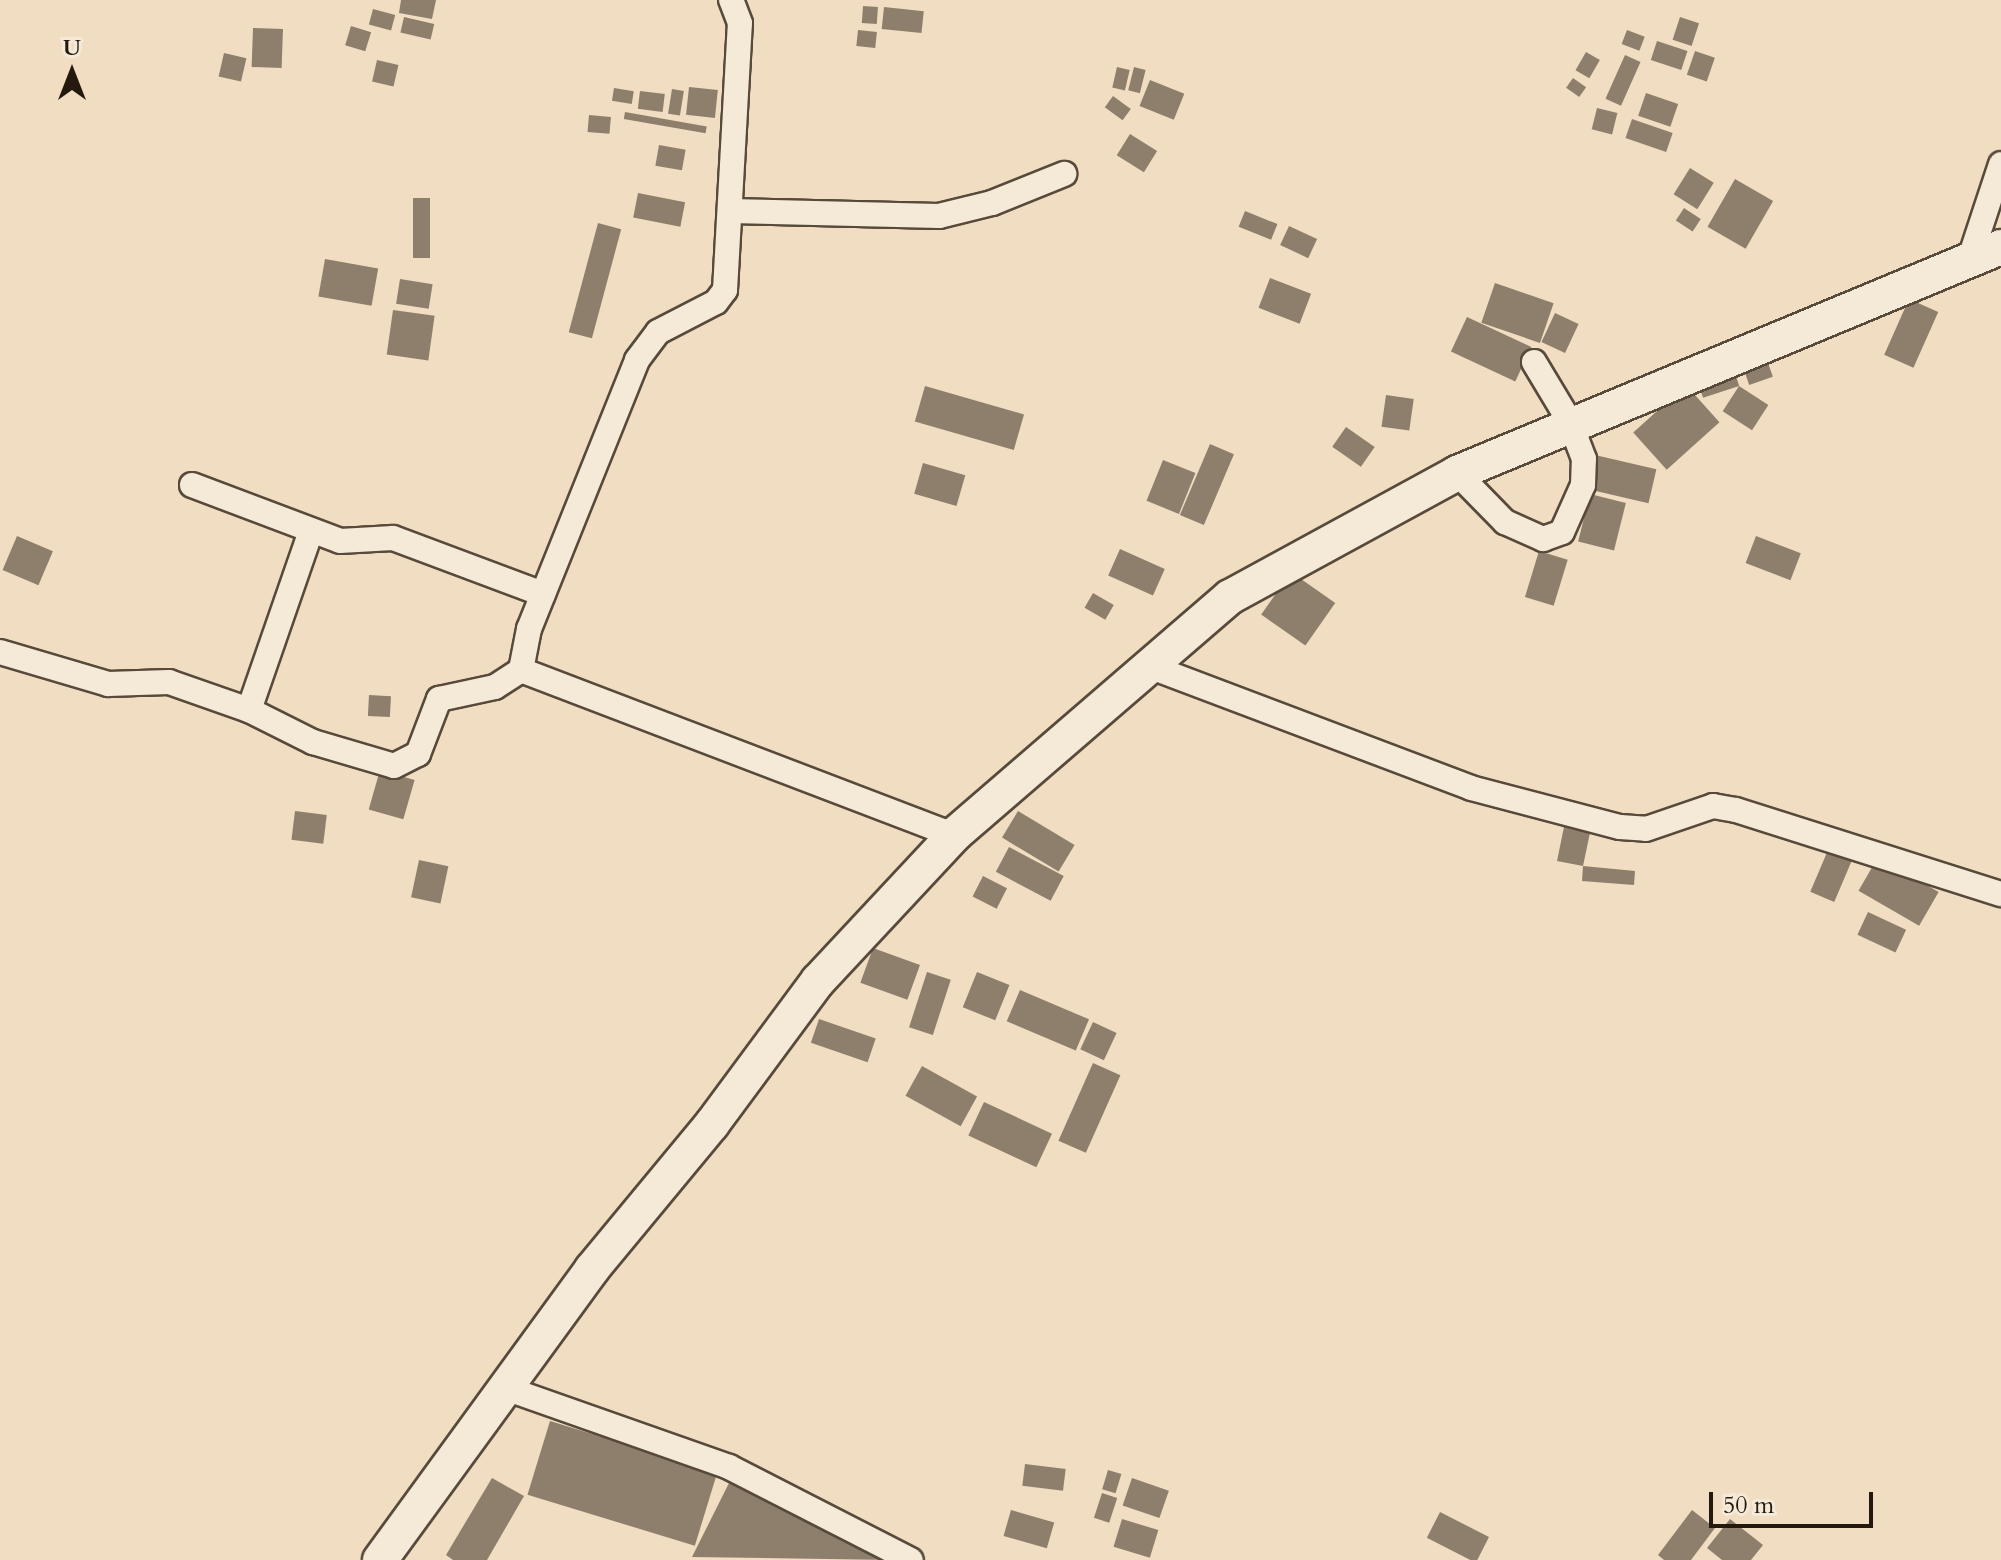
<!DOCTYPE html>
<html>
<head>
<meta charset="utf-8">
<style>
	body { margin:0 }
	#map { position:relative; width:2001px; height:1560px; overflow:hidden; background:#f0ddc2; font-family:Cardo,serif }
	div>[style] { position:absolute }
	.building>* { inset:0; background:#8e7f6c; transform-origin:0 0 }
	.roads { filter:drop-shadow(2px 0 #574a3b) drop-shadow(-2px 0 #574a3b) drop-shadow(0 2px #574a3b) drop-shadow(0 -2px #574a3b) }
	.street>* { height:24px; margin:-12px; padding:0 12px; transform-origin:12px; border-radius:12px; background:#f5e9d7 }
	.secondary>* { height:34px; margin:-17px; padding:0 17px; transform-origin:17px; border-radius:17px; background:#f5e9d7 }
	span { translate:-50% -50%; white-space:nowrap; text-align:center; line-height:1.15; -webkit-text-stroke:6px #f5e9d7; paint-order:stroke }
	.north { position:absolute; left:32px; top:32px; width:80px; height:80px; -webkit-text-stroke:6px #f5e9d7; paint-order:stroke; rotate:0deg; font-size:22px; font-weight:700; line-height:32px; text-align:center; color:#24190e }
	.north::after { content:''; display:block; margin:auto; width:28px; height:36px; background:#24190e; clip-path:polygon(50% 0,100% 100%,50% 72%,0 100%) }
	.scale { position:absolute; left:1709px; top:1492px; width:164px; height:36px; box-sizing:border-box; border:4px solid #24190e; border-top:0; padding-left:10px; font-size:24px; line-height:28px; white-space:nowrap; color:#24190e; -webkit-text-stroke:6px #f5e9d7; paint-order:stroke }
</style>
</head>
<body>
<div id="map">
	<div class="building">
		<div style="clip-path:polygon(401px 0,436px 0,432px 19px,399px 13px)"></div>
		<div style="left:863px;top:6px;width:15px;height:17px;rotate:4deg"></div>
		<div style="left:884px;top:7px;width:40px;height:22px;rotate:6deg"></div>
		<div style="left:373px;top:9px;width:23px;height:16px;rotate:15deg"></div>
		<div style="left:404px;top:17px;width:31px;height:16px;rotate:13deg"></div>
		<div style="left:1680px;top:17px;width:20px;height:24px;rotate:18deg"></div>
		<div style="left:351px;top:26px;width:21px;height:20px;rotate:17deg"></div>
		<div style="left:253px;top:28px;width:30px;height:39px;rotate:2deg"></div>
		<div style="left:858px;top:30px;width:19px;height:16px;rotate:6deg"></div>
		<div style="left:1627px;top:30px;width:19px;height:15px;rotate:21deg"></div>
		<div style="left:1657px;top:41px;width:32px;height:20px;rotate:18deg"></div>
		<div style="left:1695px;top:51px;width:21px;height:25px;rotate:19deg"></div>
		<div style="left:1586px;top:52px;width:16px;height:21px;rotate:30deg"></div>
		<div style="left:224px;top:53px;width:23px;height:24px;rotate:13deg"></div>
		<div style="left:1625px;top:55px;width:17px;height:48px;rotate:24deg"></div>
		<div style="left:377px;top:60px;width:22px;height:22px;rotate:13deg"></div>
		<div style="left:1117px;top:67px;width:13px;height:21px;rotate:13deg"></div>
		<div style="left:1134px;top:67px;width:12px;height:24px;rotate:14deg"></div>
		<div style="left:1573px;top:78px;width:16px;height:12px;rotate:35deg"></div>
		<div style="left:1150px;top:80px;width:37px;height:28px;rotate:22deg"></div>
		<div style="left:689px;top:87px;width:29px;height:28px;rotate:6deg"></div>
		<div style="left:614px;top:88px;width:20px;height:13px;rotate:9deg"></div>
		<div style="left:672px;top:89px;width:12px;height:25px;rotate:9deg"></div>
		<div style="left:640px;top:91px;width:25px;height:18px;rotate:7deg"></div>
		<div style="left:1646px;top:93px;width:34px;height:24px;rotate:19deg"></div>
		<div style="left:1113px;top:96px;width:22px;height:14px;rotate:36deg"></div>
		<div style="left:1597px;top:108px;width:21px;height:22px;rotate:14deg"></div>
		<div style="left:625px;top:112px;width:83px;height:7px;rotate:10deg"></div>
		<div style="left:589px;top:115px;width:22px;height:17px;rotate:5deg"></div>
		<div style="left:1632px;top:119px;width:43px;height:20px;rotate:19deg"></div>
		<div style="left:1130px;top:134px;width:32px;height:25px;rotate:32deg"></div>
		<div style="left:659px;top:145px;width:27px;height:21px;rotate:10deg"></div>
		<div style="left:1690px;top:168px;width:28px;height:31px;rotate:32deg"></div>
		<div style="left:1735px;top:179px;width:44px;height:55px;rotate:30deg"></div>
		<div style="left:638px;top:193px;width:48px;height:25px;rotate:11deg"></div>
		<div style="left:413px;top:198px;width:17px;height:60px"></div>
		<div style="left:1684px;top:208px;width:20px;height:15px;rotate:33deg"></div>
		<div style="left:1245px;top:211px;width:35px;height:17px;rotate:22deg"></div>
		<div style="left:598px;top:223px;width:24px;height:113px;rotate:15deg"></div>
		<div style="left:1289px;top:226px;width:31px;height:21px;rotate:25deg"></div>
		<div style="left:325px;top:259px;width:54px;height:38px;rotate:10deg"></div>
		<div style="left:1270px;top:278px;width:44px;height:32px;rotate:21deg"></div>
		<div style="left:400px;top:279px;width:33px;height:25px;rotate:9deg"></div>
		<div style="left:1495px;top:283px;width:62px;height:42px;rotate:19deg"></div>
		<div style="left:1909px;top:299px;width:32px;height:61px;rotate:24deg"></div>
		<div style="left:393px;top:310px;width:42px;height:45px;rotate:8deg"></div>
		<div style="left:1555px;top:313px;width:26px;height:32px;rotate:25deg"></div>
		<div style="left:1467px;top:317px;width:71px;height:38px;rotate:25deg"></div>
		<div style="left:1766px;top:357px;width:21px;height:25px;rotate:71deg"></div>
		<div style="left:1733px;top:367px;width:20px;height:38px;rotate:72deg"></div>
		<div style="left:1686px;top:385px;width:50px;height:71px;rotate:48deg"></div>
		<div style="left:925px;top:386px;width:103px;height:37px;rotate:16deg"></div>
		<div style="left:1739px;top:386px;width:35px;height:30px;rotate:33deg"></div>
		<div style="left:1386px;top:395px;width:28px;height:32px;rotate:8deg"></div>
		<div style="left:1346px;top:427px;width:35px;height:24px;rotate:35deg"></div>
		<div style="left:1210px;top:444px;width:26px;height:77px;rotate:23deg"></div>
		<div style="left:1595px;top:455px;width:63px;height:35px;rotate:13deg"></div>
		<div style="left:1163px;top:460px;width:35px;height:44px;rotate:22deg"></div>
		<div style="left:923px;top:463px;width:44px;height:32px;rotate:16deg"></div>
		<div style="left:1590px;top:494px;width:37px;height:49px;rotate:14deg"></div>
		<div style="left:17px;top:536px;width:39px;height:37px;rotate:23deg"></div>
		<div style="left:1756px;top:536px;width:48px;height:29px;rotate:21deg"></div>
		<div style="left:1120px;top:549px;width:49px;height:29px;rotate:24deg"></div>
		<div style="left:1539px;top:551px;width:30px;height:48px;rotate:17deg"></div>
		<div style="left:1291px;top:572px;width:54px;height:52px;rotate:35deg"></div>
		<div style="left:1093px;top:593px;width:24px;height:17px;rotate:30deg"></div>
		<div style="left:369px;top:695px;width:22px;height:21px;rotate:3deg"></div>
		<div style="left:380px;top:770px;width:36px;height:41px;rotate:16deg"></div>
		<div style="left:295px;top:811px;width:32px;height:29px;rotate:7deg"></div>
		<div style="left:1018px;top:811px;width:66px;height:31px;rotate:31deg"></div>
		<div style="clip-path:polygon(1565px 822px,1591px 828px,1583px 866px,1635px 871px,1634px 885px,1582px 881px,1583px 866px,1557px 861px)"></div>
		<div style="left:1831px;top:843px;width:26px;height:53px;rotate:23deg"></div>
		<div style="left:1009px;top:847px;width:62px;height:28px;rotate:28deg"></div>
		<div style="left:1878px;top:857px;width:70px;height:39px;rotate:30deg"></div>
		<div style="left:419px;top:860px;width:30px;height:38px;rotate:12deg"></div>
		<div style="left:983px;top:876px;width:27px;height:23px;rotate:27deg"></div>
		<div style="left:1868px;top:912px;width:42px;height:25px;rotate:25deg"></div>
		<div style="left:873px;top:948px;width:50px;height:37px;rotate:20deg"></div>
		<div style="left:927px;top:972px;width:25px;height:58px;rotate:18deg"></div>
		<div style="left:977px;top:972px;width:35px;height:38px;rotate:22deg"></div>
		<div style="left:1020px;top:990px;width:75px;height:34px;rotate:23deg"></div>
		<div style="left:819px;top:1019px;width:60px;height:25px;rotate:19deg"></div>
		<div style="left:1093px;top:1022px;width:26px;height:30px;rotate:25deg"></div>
		<div style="left:1093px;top:1063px;width:30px;height:85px;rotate:24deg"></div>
		<div style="left:922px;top:1066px;width:63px;height:34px;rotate:29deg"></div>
		<div style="left:984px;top:1102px;width:75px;height:37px;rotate:25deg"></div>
		<div style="left:550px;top:1421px;width:175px;height:77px;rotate:17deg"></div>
		<div style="left:1025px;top:1464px;width:41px;height:22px;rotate:7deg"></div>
		<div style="left:1108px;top:1470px;width:14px;height:20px;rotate:17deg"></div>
		<div style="clip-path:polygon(492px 1478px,524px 1496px,487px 1560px,453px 1560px,446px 1555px)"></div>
		<div style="left:1132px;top:1478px;width:39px;height:29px;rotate:19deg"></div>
		<div style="clip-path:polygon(730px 1481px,891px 1560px,692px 1557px)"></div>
		<div style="left:1102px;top:1493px;width:16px;height:26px;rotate:18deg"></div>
		<div style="left:1011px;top:1510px;width:45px;height:27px;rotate:16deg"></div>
		<div style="clip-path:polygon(1692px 1510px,1715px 1528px,1691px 1560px,1664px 1560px,1658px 1555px)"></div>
		<div style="left:1440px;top:1512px;width:55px;height:29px;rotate:27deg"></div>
		<div style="left:1122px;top:1519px;width:38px;height:29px;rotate:17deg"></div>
		<div style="clip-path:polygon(1730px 1519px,1763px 1545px,1751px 1560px,1722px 1560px,1707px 1548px)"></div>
	</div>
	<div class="roads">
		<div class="street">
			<div style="left:731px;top:211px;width:208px;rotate:1.4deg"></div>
			<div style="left:939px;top:216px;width:55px;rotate:-13.8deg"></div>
			<div style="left:992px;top:203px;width:78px;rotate:-21.9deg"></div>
			<div style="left:1969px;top:261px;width:102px;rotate:-71.7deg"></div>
			<div style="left:1457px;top:473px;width:69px;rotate:45.6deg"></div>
			<div style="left:1505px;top:522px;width:42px;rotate:24.1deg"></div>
			<div style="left:1543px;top:539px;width:20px;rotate:-20deg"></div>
			<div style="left:1562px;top:532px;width:51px;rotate:-65.9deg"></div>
			<div style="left:1583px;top:485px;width:26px;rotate:-88deg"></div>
			<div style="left:1584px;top:459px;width:40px;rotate:-111deg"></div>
			<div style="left:1570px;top:422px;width:70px;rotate:-121deg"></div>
			<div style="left:192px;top:485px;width:158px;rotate:20.7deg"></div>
			<div style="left:340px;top:541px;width:53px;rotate:-3.2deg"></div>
			<div style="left:393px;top:538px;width:160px;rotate:20.5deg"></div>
			<div style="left:0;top:652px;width:113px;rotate:16.5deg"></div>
			<div style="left:108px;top:684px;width:61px;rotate:-1.9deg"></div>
			<div style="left:169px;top:682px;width:85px;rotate:19.3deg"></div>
			<div style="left:249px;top:710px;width:72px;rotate:26.6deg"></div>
			<div style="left:313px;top:742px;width:84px;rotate:16.5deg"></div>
			<div style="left:394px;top:766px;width:27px;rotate:-27deg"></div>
			<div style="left:418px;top:754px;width:59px;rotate:-69.1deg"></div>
			<div style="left:439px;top:699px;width:57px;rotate:-12.1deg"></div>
			<div style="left:495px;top:687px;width:31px;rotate:-33deg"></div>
			<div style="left:521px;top:670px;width:463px;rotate:20.9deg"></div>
			<div style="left:1146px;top:665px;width:347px;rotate:20.7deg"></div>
			<div style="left:1471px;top:788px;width:154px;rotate:14.7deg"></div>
			<div style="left:1620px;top:827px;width:26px;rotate:4deg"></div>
			<div style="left:1646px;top:829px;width:71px;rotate:-18.9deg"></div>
			<div style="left:1713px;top:806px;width:23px;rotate:10deg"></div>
			<div style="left:1736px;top:810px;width:278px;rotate:17.6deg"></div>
			<div style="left:521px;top:670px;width:42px;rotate:-79deg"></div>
			<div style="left:529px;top:629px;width:290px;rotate:-68.1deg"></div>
			<div style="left:637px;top:360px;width:35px;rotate:-53deg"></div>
			<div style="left:658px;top:332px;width:65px;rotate:-27.3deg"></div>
			<div style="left:716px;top:302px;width:15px;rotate:-53deg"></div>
			<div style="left:725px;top:290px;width:267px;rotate:-86.8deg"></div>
			<div style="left:740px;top:23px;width:25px;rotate:-111deg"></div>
			<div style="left:249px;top:710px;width:189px;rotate:-70.9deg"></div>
			<div style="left:505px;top:1388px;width:238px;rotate:19.4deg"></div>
			<div style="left:729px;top:1467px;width:204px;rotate:27.1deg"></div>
		</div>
		<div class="secondary">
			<div style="left:380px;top:1560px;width:360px;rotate:-53.9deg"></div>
			<div style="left:592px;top:1269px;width:188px;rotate:-50.4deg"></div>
			<div style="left:712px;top:1124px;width:178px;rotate:-53.5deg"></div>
			<div style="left:818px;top:981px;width:200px;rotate:-47deg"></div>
			<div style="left:954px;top:835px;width:364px;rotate:-40.8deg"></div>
			<div style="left:1230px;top:597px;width:259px;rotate:-28.6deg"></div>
			<div style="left:1457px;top:473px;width:589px;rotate:-22.56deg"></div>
		</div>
	</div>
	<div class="north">U</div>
	<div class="scale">50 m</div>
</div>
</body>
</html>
